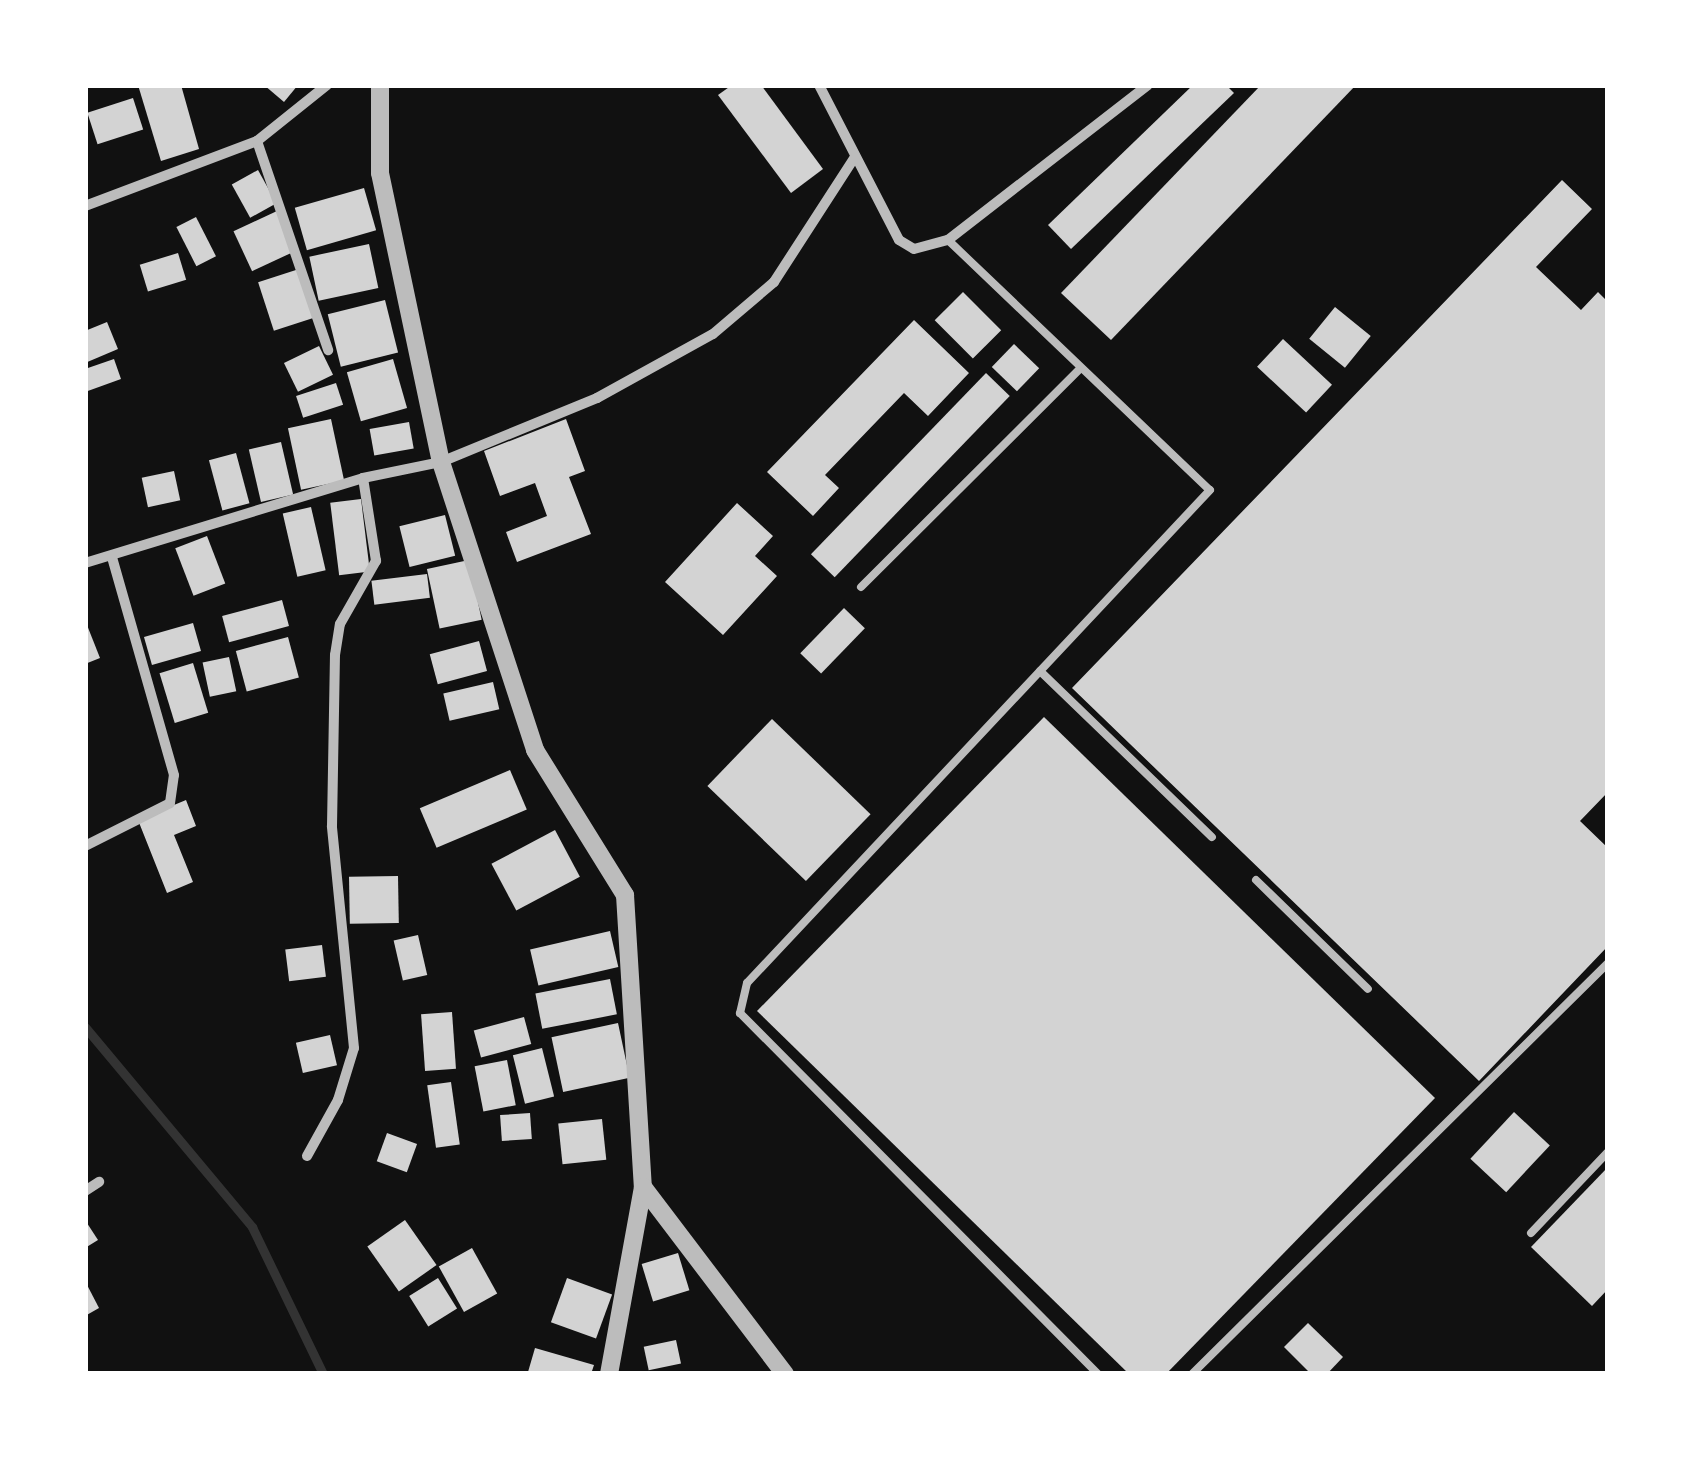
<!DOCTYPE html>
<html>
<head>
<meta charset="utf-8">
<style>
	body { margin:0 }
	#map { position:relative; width:1693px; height:1459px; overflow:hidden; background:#111; font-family:"DM Sans",sans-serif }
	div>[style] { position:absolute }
	.stream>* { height:9px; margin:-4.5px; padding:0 4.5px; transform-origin:4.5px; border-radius:4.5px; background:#333 }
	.building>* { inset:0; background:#d3d3d3; transform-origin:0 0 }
	.service>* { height:8px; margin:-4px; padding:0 4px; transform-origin:4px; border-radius:4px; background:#bcbcbc }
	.minor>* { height:10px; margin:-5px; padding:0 5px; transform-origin:5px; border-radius:5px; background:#bcbcbc }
	.tertiary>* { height:18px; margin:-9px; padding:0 9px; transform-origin:9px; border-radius:9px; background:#bcbcbc }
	span { translate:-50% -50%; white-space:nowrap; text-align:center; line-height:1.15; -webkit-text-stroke:10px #fff; paint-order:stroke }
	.frame { position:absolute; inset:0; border:88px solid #fff; pointer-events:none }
</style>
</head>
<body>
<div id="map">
	<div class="stream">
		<div style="left:85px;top:1027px;width:261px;rotate:50.1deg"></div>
		<div style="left:252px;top:1227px;width:163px;rotate:64.2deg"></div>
	</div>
	<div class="building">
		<div style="clip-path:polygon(138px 85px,181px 85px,199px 149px,161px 161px)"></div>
		<div style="clip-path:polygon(264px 85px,298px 85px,284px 102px)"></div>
		<div style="clip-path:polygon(732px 85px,761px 85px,823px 169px,791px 193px,718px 95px)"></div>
		<div style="clip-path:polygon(1193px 85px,1226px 85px,1234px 93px,1071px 249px,1048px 225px)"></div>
		<div style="clip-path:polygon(1261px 85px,1356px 85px,1111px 340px,1061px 293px)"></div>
		<div style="left:133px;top:98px;width:33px;height:48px;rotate:72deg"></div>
		<div style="left:258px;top:170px;width:38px;height:30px;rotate:61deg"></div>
		<div style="clip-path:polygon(1562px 180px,1592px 209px,1536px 267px,1581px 310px,1598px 292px,1608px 302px,1608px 792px,1580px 821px,1608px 848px,1608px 946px,1479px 1081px,1072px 688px)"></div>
		<div style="left:364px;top:188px;width:44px;height:72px;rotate:74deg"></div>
		<div style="left:277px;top:211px;width:44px;height:48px;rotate:65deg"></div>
		<div style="left:196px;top:217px;width:44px;height:22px;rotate:63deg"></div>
		<div style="left:369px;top:244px;width:45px;height:61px;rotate:78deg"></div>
		<div style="left:178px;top:253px;width:28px;height:40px;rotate:73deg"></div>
		<div style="left:299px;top:269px;width:51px;height:43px;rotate:72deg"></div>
		<div style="left:963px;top:292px;width:54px;height:40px;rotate:45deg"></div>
		<div style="left:385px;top:300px;width:54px;height:59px;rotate:76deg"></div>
		<div style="left:1335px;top:307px;width:46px;height:41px;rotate:39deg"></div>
		<div style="clip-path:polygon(914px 320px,969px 373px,928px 416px,904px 393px,825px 475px,839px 488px,813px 516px,767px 472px)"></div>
		<div style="clip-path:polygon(107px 322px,118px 349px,85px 363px,85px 331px)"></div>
		<div style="left:1283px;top:339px;width:67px;height:38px;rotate:43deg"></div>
		<div style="left:1014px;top:344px;width:35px;height:32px;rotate:44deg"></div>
		<div style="left:319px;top:346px;width:32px;height:39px;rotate:64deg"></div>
		<div style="clip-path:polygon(114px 359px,121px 379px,85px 392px,85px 369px)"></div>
		<div style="left:393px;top:359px;width:51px;height:48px;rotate:74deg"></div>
		<div style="left:986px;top:373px;width:33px;height:252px;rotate:44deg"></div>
		<div style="left:336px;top:383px;width:23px;height:42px;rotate:72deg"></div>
		<div style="left:331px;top:419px;width:63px;height:44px;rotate:78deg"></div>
		<div style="clip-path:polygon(566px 419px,585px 471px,569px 477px,591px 534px,517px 562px,506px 532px,547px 516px,535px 483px,500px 496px,484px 451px)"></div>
		<div style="left:409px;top:422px;width:27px;height:40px;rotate:80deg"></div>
		<div style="left:281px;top:442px;width:54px;height:33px;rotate:77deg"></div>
		<div style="left:236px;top:453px;width:52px;height:28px;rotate:75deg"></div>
		<div style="left:174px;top:471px;width:30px;height:33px;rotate:78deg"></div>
		<div style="left:361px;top:499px;width:73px;height:31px;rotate:83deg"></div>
		<div style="clip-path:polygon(737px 503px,773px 536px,755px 556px,777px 576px,723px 635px,665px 582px)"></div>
		<div style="left:311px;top:507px;width:65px;height:29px;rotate:77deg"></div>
		<div style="left:445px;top:515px;width:42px;height:47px;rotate:76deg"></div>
		<div style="left:207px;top:536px;width:51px;height:34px;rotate:69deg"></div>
		<div style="left:469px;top:560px;width:61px;height:43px;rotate:78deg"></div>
		<div style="left:427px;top:574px;width:24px;height:56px;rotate:83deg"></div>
		<div style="left:282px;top:600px;width:27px;height:62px;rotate:75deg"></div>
		<div style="left:844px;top:608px;width:29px;height:63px;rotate:44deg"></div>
		<div style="clip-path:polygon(85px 620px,100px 658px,85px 664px)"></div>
		<div style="left:193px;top:623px;width:29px;height:51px;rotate:74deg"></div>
		<div style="left:288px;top:637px;width:42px;height:54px;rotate:75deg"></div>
		<div style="left:479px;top:641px;width:31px;height:51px;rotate:75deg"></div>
		<div style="left:229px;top:657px;width:35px;height:27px;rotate:78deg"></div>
		<div style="left:193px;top:663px;width:52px;height:35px;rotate:73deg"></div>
		<div style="left:493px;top:682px;width:28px;height:51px;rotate:77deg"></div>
		<div style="clip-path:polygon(1044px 717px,1435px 1098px,1166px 1374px,1129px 1374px,757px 1011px)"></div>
		<div style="left:772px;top:719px;width:137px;height:93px;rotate:44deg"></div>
		<div style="left:510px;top:770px;width:43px;height:98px;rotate:67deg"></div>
		<div style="clip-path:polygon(186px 800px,196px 826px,174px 835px,193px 882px,167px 893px,138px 820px)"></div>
		<div style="left:555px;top:830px;width:53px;height:72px;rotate:62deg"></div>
		<div style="left:398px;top:876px;width:47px;height:49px;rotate:89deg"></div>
		<div style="left:610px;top:931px;width:37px;height:82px;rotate:77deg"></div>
		<div style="left:418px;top:935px;width:41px;height:25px;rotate:77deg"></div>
		<div style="left:322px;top:945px;width:32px;height:37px;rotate:83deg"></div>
		<div style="left:610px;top:979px;width:36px;height:76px;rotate:79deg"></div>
		<div style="left:452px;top:1012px;width:57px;height:31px;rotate:86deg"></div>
		<div style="left:524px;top:1017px;width:28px;height:52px;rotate:75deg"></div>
		<div style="left:618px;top:1023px;width:56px;height:68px;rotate:78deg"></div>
		<div style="left:330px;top:1035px;width:31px;height:35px;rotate:77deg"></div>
		<div style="left:542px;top:1048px;width:50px;height:30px;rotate:76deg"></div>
		<div style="left:507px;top:1060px;width:46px;height:33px;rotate:79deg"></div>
		<div style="left:451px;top:1082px;width:63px;height:24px;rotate:82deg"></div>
		<div style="left:1514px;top:1112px;width:49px;height:64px;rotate:43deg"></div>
		<div style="left:530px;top:1113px;width:26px;height:30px;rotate:86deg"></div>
		<div style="left:602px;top:1119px;width:41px;height:44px;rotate:84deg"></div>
		<div style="left:387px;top:1133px;width:32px;height:30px;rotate:20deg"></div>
		<div style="clip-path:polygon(1608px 1167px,1608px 1289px,1592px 1306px,1531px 1247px)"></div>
		<div style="clip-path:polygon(85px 1220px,98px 1240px,85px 1248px)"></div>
		<div style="left:405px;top:1220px;width:55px;height:46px;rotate:55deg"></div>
		<div style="left:472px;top:1248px;width:52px;height:38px;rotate:61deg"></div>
		<div style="left:678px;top:1253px;width:39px;height:38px;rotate:73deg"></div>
		<div style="left:438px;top:1278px;width:36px;height:34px;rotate:58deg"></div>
		<div style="left:567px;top:1278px;width:48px;height:47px;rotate:20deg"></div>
		<div style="clip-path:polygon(85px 1281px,99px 1308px,85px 1316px)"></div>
		<div style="clip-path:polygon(1308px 1323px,1343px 1357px,1327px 1374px,1311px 1374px,1284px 1347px)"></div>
		<div style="left:676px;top:1340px;width:24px;height:33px;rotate:78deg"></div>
		<div style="clip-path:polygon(535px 1348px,594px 1365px,591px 1374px,528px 1372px)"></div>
	</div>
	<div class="service">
		<div style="left:948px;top:240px;width:362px;rotate:43.7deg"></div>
		<div style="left:1210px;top:490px;width:676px;rotate:133.2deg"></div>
		<div style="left:747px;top:983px;width:31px;rotate:103deg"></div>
		<div style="left:740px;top:1013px;width:508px;rotate:45.24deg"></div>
		<div style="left:861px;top:587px;width:310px;rotate:-44.9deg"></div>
		<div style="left:1040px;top:671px;width:239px;rotate:44deg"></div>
		<div style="left:1256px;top:880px;width:156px;rotate:44.2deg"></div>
		<div style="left:1531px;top:1233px;width:112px;rotate:-46.5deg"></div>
		<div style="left:1192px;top:1374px;width:585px;rotate:-44.65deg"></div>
	</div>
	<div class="minor">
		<div style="left:819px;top:85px;width:174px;rotate:62.7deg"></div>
		<div style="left:899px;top:240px;width:17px;rotate:31deg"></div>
		<div style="left:914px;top:249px;width:35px;rotate:-15deg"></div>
		<div style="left:948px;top:240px;width:253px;rotate:-37.8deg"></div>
		<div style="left:257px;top:141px;width:221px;rotate:71.2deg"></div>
		<div style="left:85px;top:206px;width:184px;rotate:-20.7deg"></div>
		<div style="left:257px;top:141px;width:90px;rotate:-38.7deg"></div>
		<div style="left:85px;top:563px;width:291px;rotate:-17deg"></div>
		<div style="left:363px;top:478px;width:80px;rotate:-11.6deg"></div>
		<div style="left:441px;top:462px;width:169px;rotate:-22.3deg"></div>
		<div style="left:597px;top:398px;width:132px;rotate:-28.9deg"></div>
		<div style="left:713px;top:334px;width:80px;rotate:-40.4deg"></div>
		<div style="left:774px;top:282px;width:149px;rotate:-57.1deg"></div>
		<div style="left:85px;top:846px;width:95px;rotate:-26.8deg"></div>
		<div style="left:170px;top:803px;width:28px;rotate:-82deg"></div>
		<div style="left:174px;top:775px;width:227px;rotate:-105.9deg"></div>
		<div style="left:307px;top:1156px;width:64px;rotate:-61deg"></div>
		<div style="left:338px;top:1100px;width:54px;rotate:-72.9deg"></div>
		<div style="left:354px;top:1048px;width:223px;rotate:-95.7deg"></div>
		<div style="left:332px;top:826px;width:171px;rotate:-89deg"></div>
		<div style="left:335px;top:655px;width:31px;rotate:-81deg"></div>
		<div style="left:340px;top:624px;width:73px;rotate:-60.3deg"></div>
		<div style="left:376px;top:561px;width:84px;rotate:-98.9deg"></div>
		<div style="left:85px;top:1191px;width:17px;rotate:-33deg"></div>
	</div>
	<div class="tertiary">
		<div style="left:380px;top:85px;width:88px;rotate:90deg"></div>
		<div style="left:380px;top:173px;width:295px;rotate:78.1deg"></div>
		<div style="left:441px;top:462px;width:303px;rotate:71.9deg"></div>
		<div style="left:535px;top:750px;width:171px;rotate:58.2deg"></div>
		<div style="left:625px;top:895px;width:293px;rotate:86.5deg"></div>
		<div style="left:643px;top:1187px;width:190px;rotate:100.3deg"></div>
		<div style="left:643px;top:1187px;width:235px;rotate:52.8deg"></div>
	</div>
	<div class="frame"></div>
</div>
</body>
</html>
